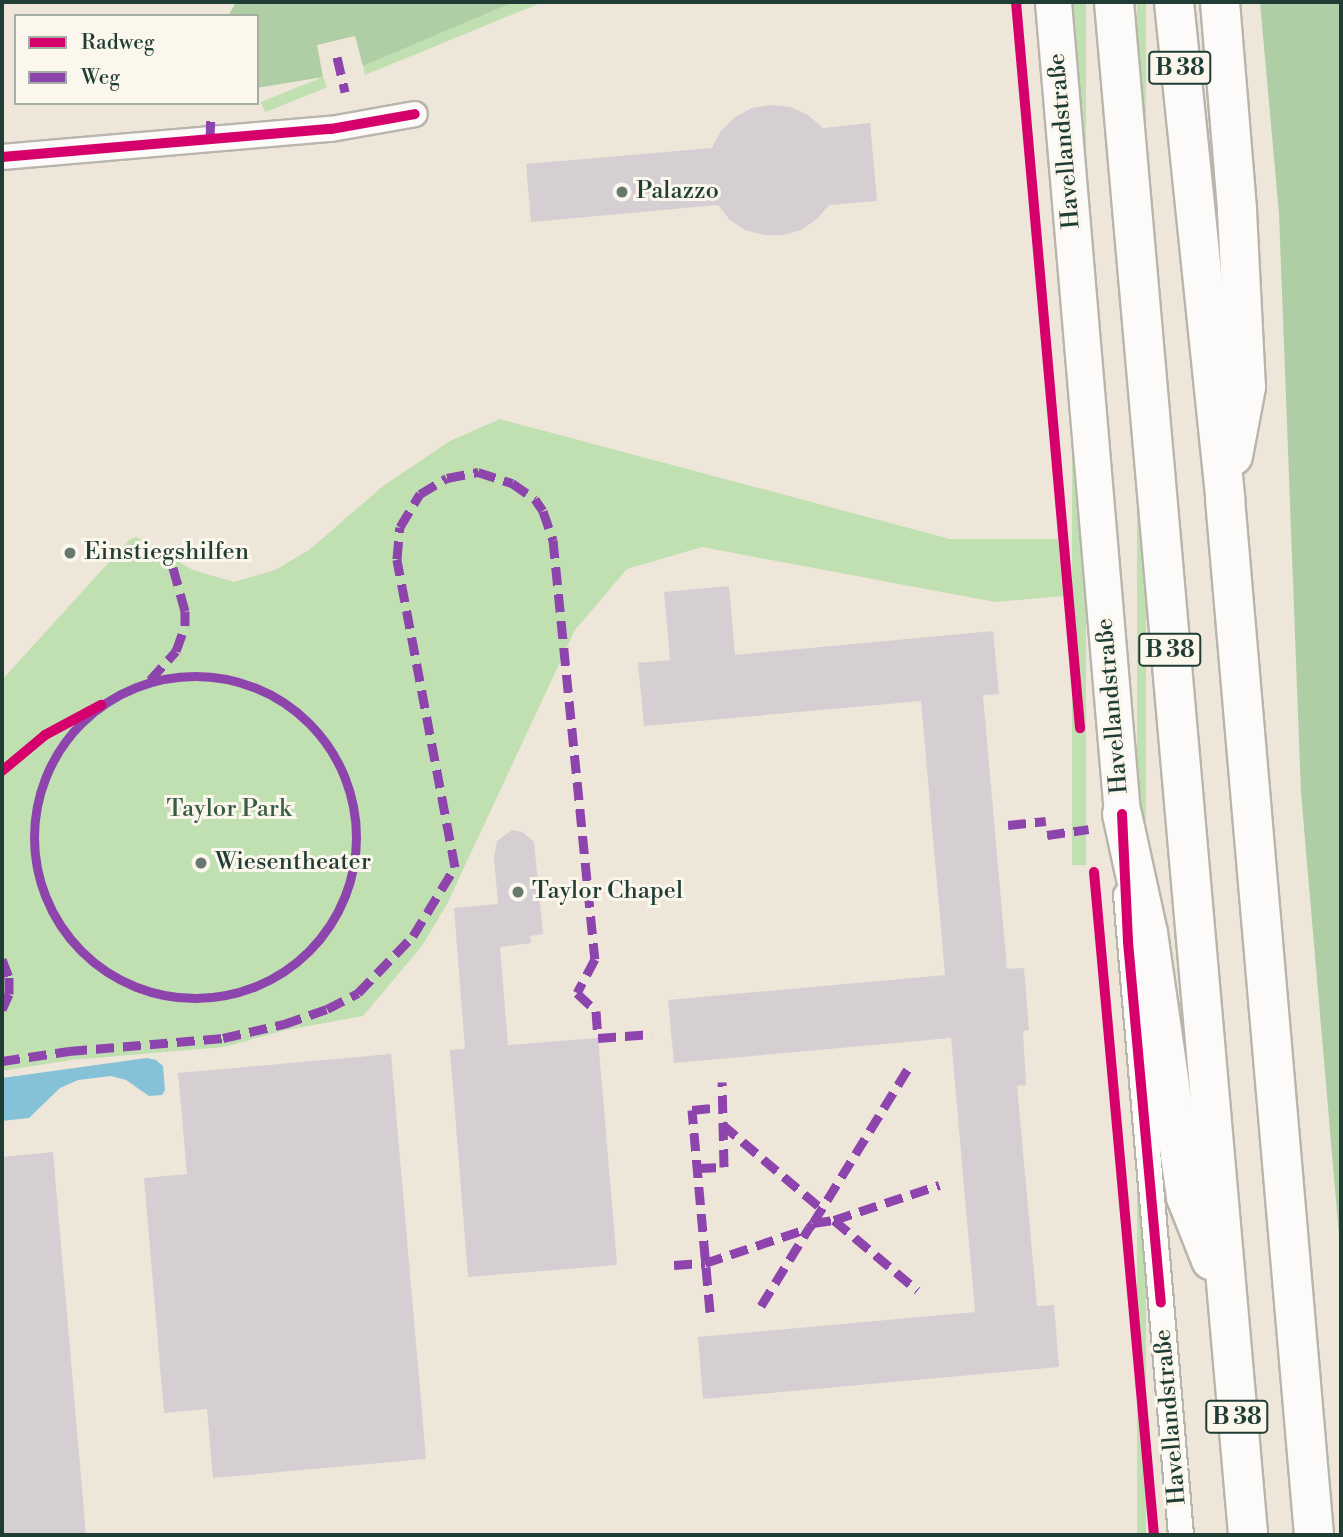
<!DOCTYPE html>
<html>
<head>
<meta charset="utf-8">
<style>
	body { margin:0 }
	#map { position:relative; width:1343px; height:1537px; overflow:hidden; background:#efe6da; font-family:"Libre Bodoni",serif }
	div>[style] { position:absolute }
	.green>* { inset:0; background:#c0e0b2; transform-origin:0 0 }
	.forest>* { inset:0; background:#afcea6 }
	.water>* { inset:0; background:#85c2d7 }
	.building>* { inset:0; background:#d5cfd3 }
	.roads { filter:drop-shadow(2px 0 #b8b5ad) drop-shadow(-2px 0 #b8b5ad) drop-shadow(0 2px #b8b5ad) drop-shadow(0 -2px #b8b5ad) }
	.street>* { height:24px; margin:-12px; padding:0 12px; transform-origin:12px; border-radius:12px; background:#fdfbf9 }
	.secondary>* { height:35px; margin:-17.5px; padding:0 17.5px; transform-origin:17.5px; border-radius:17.5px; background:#fdfbf9 }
	.highway>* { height:38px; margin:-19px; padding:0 19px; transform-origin:19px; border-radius:19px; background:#fdfbf9 }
	.quiet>* { height:9px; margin-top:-4.5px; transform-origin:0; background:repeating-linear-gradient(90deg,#8e44ad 0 18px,transparent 0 27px) }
	.quiet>.ring { margin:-4.5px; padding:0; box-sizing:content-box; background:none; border:9px solid #8e44ad; border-radius:50% }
	.cycleway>* { height:10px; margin:-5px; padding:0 5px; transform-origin:5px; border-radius:5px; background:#d6006c }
	.dots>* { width:19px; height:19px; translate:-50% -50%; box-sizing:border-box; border:4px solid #fbf7ec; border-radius:50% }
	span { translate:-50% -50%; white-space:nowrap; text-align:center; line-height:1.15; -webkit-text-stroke:6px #fbf7ec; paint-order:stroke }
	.shield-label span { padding:2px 5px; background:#fbf7ec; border:2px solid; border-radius:5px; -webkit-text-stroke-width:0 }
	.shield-label { font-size:23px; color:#1f3d34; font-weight:700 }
	.street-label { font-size:24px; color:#1f3d34 }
	.poi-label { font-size:24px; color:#1f3d34 }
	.left { translate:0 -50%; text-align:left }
	.park-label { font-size:24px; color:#385d47 }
	.frame { position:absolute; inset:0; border:4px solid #1f3d34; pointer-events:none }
	.legend { position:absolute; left:14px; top:14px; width:245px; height:91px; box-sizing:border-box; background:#fbf7ec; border:2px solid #a3ada2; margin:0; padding:9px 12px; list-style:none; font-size:21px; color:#1f3d34 }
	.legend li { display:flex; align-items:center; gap:14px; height:35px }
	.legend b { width:35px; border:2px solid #a3ada2 }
</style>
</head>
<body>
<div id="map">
	<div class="green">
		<div style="clip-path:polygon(514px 2px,543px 2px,365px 75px,363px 66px)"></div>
		<div style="left:1072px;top:2px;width:14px;height:863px"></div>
		<div style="left:1137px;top:2px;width:9px;height:1539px"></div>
		<div style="left:323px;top:77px;width:11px;height:67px;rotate:68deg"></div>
		<div style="clip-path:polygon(500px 419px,950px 539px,1058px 539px,1063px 596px,995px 602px,702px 547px,627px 569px,575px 630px,447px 904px,422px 946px,363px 1016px,286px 1030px,224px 1047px,71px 1060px,2px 1071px,2px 680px,129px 540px,136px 537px,193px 570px,234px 582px,275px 570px,309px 550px,383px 486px,450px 441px)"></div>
	</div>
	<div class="forest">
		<div style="clip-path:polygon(236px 2px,514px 2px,363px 66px,355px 36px,317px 45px,323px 77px,257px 88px,257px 16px,228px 16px)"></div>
		<div style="clip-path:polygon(1260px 2px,1341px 2px,1341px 1259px,1301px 793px,1279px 214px)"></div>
	</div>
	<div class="water">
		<div style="clip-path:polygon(147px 1058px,156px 1060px,163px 1066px,165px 1090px,162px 1095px,149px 1096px,126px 1080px,111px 1076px,78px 1080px,60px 1088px,29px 1118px,2px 1121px,2px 1078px)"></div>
	</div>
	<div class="building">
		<div style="clip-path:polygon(771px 105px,791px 107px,808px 115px,823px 128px,870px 123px,877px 201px,829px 205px,817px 219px,801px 230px,783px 235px,764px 235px,745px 230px,730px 220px,718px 205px,531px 222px,526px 164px,712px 148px,721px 131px,735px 117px,752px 108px)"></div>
		<div style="clip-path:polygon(729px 586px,735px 655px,993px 631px,999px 694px,983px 695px,1007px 969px,1024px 968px,1029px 1030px,1023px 1031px,1026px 1085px,1017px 1086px,1037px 1306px,1054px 1305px,1059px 1367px,703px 1399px,698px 1337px,975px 1312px,951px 1038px,674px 1063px,668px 1000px,945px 975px,921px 701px,644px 726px,638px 663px,670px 660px,664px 592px)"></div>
		<div style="clip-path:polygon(512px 830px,522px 832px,534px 842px,543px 934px,530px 936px,531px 943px,500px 947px,508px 1045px,598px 1038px,617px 1265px,468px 1277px,450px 1050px,465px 1049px,454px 908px,498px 904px,494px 858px,497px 841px)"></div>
		<div style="clip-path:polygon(391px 1054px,426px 1459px,213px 1478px,207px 1409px,164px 1413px,144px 1178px,187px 1174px,178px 1073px)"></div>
		<div style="clip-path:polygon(53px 1152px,86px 1535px,2px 1535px,2px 1157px)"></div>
	</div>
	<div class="roads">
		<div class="street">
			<div style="left:2px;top:157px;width:330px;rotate:-4.9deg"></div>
			<div style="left:331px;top:129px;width:85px;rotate:-10.1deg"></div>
			<div style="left:1126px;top:895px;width:642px;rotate:85.09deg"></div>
		</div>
		<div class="secondary">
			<div style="left:1053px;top:2px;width:815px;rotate:85.14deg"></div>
		</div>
		<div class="highway">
			<div style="left:1114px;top:2px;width:1539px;rotate:85deg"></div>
			<div style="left:1174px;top:2px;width:500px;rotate:84.1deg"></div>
			<div style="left:1225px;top:499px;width:1040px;rotate:85.09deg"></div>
			<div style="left:1220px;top:2px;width:210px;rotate:85.3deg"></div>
			<div style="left:1237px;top:211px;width:176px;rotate:87.1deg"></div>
			<div style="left:1246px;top:387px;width:70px;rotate:100.7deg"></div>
			<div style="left:1122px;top:814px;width:122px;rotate:77.7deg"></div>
			<div style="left:1148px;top:933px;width:267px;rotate:81.8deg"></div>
			<div style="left:1186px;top:1197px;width:68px;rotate:68.4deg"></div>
		</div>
	</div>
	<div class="quiet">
		<div style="left:337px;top:57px;width:36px;rotate:77deg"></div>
		<div style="left:210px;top:139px;width:25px;rotate:-88deg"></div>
		<div class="ring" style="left:34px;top:676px;width:313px;height:313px"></div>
		<div style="left:150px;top:680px;width:39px;rotate:-48deg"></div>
		<div style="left:176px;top:651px;width:27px;rotate:-70deg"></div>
		<div style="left:185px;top:626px;width:15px;rotate:-90deg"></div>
		<div style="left:185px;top:611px;width:49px;rotate:-105.5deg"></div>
		<div style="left:1008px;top:825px;width:38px;rotate:-6deg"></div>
		<div style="left:1047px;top:835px;width:42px;rotate:-8.1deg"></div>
		<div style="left:2px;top:959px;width:19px;rotate:69deg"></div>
		<div style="left:9px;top:977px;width:17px;rotate:90deg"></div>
		<div style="left:9px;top:994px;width:17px;rotate:114deg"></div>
		<div style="left:2px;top:1061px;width:68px;rotate:-8.5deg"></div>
		<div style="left:69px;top:1051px;width:155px;rotate:-4.8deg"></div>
		<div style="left:223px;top:1038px;width:63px;rotate:-12.9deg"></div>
		<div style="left:284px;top:1024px;width:46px;rotate:-19.2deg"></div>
		<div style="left:327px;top:1009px;width:35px;rotate:-27deg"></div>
		<div style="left:358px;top:993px;width:79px;rotate:-46deg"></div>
		<div style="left:413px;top:936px;width:81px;rotate:-58.7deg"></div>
		<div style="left:455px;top:867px;width:313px;rotate:-100.7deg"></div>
		<div style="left:397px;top:559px;width:32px;rotate:-85deg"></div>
		<div style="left:400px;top:527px;width:39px;rotate:-59deg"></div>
		<div style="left:420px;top:494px;width:31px;rotate:-31deg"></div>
		<div style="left:447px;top:478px;width:32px;rotate:-11deg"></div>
		<div style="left:478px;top:472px;width:36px;rotate:18deg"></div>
		<div style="left:512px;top:483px;width:28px;rotate:35deg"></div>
		<div style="left:535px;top:499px;width:14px;rotate:56deg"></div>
		<div style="left:543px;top:511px;width:31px;rotate:71deg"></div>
		<div style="left:553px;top:540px;width:421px;rotate:84.3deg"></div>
		<div style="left:595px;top:959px;width:38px;rotate:118deg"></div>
		<div style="left:577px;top:993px;width:26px;rotate:43deg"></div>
		<div style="left:596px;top:1011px;width:27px;rotate:86deg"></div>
		<div style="left:598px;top:1038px;width:54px;rotate:-4.2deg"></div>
		<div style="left:722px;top:1124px;width:131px;rotate:40.4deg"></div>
		<div style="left:698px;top:1168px;width:26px;rotate:-2deg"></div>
		<div style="left:724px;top:1167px;width:85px;rotate:-91.3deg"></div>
		<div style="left:834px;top:1220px;width:109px;rotate:40.1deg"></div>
		<div style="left:813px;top:1223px;width:183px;rotate:-58.4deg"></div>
		<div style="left:674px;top:1265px;width:31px;rotate:-4deg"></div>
		<div style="left:705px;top:1263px;width:110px;rotate:-18.6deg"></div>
		<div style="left:809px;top:1228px;width:6px;rotate:-51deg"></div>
		<div style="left:813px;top:1223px;width:21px;rotate:-8deg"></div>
		<div style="left:834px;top:1220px;width:111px;rotate:-18.4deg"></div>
		<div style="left:761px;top:1306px;width:92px;rotate:-58.4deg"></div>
		<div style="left:710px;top:1312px;width:203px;rotate:-95.1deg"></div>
		<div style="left:692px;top:1110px;width:30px;rotate:-6deg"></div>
	</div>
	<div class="cycleway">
		<div style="left:1016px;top:2px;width:729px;rotate:84.96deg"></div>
		<div style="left:2px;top:157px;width:330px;rotate:-4.9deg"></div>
		<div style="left:331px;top:129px;width:85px;rotate:-10.1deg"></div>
		<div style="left:2px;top:771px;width:56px;rotate:-39.9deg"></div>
		<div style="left:45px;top:735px;width:64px;rotate:-28.2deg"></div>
		<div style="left:1122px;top:814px;width:128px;rotate:87.3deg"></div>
		<div style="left:1128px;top:942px;width:362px;rotate:84.8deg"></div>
		<div style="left:1094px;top:872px;width:666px;rotate:84.83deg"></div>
	</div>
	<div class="dots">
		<div style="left:622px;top:192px;background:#68786e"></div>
		<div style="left:70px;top:553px;background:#68786e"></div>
		<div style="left:201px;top:863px;background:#68786e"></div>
		<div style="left:518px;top:892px;background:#68786e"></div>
	</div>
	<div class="shield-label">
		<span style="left:1180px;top:68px">B 38</span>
		<span style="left:1170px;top:650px">B 38</span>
		<span style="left:1237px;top:1417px">B 38</span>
	</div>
	<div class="street-label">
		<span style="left:1065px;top:141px;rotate:-95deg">Havellandstraße</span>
		<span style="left:1113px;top:706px;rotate:-95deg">Havellandstraße</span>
		<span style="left:1171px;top:1417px;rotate:-95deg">Havellandstraße</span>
	</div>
	<div class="poi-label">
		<span class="left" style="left:636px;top:192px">Palazzo</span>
		<span class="left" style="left:84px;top:553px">Einstiegshilfen</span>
		<span class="left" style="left:215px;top:863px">Wiesentheater</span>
		<span class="left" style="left:532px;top:892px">Taylor Chapel</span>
	</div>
	<div class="park-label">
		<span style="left:229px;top:810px">Taylor Park</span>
	</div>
	<div class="frame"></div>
	<ul class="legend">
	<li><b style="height:9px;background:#d6006c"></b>Radweg</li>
	<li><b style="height:9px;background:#8e44ad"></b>Weg</li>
	</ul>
</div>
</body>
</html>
